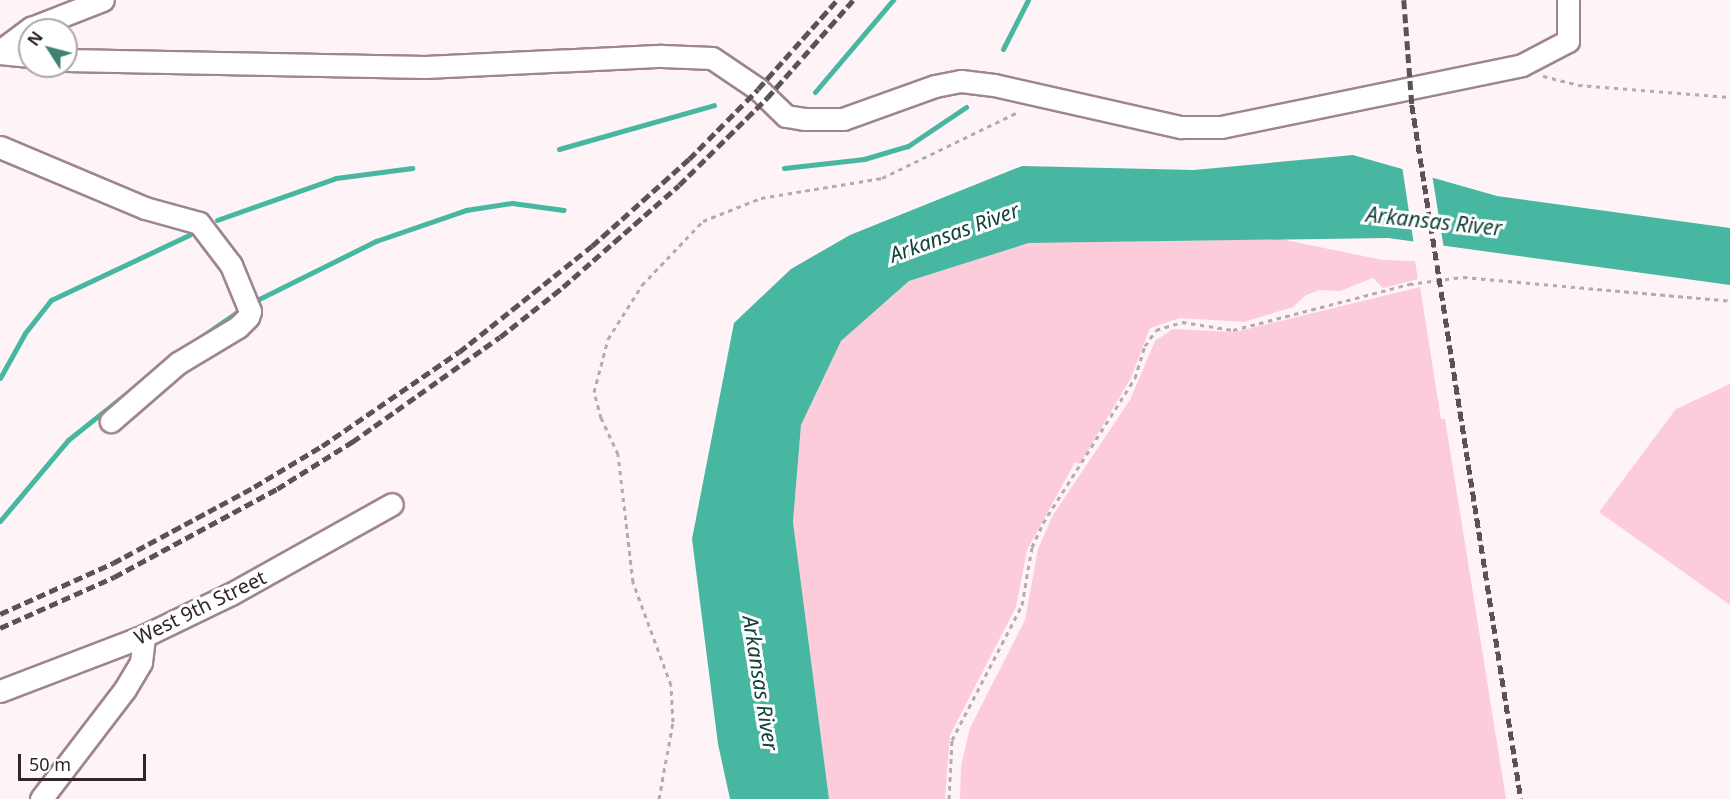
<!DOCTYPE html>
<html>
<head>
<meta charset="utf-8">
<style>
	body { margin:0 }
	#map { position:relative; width:1730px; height:799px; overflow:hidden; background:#fef3f6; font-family:"Noto Sans",sans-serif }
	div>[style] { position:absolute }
	.green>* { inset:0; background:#fcccdb }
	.water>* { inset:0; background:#47b7a1 }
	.pier>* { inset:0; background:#fef3f6 }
	.stream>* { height:5px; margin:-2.5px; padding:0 2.5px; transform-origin:2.5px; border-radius:2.5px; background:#47b7a1 }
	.path>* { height:3px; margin-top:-1.5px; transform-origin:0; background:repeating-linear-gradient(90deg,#b5aaad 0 4.5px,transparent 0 9px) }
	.roads { filter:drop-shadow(2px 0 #9f858d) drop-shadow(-2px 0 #9f858d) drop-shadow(0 2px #9f858d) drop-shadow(0 -2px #9f858d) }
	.minor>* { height:21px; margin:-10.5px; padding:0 10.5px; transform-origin:10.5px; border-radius:10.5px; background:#fff }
	.rail>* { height:4.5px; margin-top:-2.25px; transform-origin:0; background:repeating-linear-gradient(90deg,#5c5154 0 9px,transparent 0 13.5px) }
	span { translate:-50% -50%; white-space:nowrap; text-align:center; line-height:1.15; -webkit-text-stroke:6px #fff; paint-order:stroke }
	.street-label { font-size:20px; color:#302528 }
	.water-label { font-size:21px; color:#12433a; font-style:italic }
	.north { position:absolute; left:18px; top:18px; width:60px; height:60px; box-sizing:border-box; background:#fff; border:2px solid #aca8a9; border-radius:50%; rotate:306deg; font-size:16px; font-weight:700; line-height:24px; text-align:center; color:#302528 }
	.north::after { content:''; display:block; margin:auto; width:21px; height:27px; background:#3e8173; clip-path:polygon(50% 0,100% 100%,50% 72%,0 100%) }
	.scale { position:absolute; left:18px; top:754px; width:128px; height:27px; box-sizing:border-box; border:3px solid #302528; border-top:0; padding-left:8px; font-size:18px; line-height:21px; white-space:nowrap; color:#302528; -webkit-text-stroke:4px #fff; paint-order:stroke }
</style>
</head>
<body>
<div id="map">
	<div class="green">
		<div style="clip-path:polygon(1280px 239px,1383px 260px,1415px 261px,1418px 279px,1383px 288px,1373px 278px,1340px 291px,1320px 290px,1306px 295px,1293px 307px,1244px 322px,1180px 318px,1150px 328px,1131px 378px,1080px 464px,1075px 462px,1027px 550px,1016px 607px,950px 735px,945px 799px,829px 799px,793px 522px,801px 425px,841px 341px,909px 281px,1029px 243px)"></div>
		<div style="clip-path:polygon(1420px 287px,1441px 419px,1445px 419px,1506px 799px,960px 799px,961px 766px,970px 728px,1025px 620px,1038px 549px,1053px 515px,1130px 400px,1155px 341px,1173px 329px,1235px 332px)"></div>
		<div style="clip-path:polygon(1730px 384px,1730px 605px,1599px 512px,1676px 409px)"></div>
	</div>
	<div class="water">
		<div style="clip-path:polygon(1353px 155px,1497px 196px,1730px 228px,1730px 285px,1388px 238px,1029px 243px,909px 281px,841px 341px,801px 425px,793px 522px,829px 799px,730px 799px,718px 744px,692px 539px,734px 323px,791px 269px,850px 235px,1022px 166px,1194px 170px)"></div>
	</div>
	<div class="pier">
		<div style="clip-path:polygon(1402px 166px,1432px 174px,1444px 249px,1414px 245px)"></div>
	</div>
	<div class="stream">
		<div style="left:1003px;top:49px;width:55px;rotate:-63deg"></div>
		<div style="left:815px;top:92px;width:121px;rotate:-49.7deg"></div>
		<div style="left:559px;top:149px;width:161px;rotate:-15.8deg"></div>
		<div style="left:784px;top:168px;width:81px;rotate:-6.4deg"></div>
		<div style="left:864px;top:159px;width:46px;rotate:-16.5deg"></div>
		<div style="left:908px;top:146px;width:70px;rotate:-33.9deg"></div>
		<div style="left:217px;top:220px;width:126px;rotate:-19.4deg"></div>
		<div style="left:336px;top:178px;width:77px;rotate:-7.5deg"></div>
		<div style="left:251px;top:303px;width:140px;rotate:-26.4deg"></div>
		<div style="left:376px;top:241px;width:95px;rotate:-19deg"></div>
		<div style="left:466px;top:210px;width:47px;rotate:-8.7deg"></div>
		<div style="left:512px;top:203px;width:52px;rotate:7.7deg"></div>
		<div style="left:182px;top:350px;width:74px;rotate:-34.5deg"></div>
		<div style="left:0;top:378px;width:51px;rotate:-60.9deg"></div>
		<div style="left:25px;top:333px;width:42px;rotate:-51.8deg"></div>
		<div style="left:51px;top:300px;width:153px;rotate:-25.2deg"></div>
		<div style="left:0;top:521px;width:106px;rotate:-50deg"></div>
		<div style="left:68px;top:440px;width:82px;rotate:-38.6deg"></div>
	</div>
	<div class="path">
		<div style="left:1543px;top:76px;width:36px;rotate:14deg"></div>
		<div style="left:1578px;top:85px;width:152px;rotate:4.5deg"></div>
		<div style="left:659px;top:799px;width:78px;rotate:-79.7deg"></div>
		<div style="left:673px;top:722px;width:37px;rotate:-93deg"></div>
		<div style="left:671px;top:685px;width:110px;rotate:-110.3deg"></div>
		<div style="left:633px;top:582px;width:129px;rotate:-96.7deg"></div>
		<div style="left:618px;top:454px;width:40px;rotate:-115deg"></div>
		<div style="left:601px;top:418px;width:27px;rotate:-105deg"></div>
		<div style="left:594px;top:392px;width:55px;rotate:-75.2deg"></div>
		<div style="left:608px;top:339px;width:64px;rotate:-57.8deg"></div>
		<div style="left:642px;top:285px;width:88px;rotate:-46.4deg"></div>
		<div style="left:703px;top:221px;width:62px;rotate:-21.6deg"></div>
		<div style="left:761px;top:198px;width:123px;rotate:-9.4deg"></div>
		<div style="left:882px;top:178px;width:153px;rotate:-25.9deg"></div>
		<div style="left:949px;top:799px;width:59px;rotate:-87.1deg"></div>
		<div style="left:952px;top:740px;width:152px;rotate:-62.6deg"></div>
		<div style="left:1022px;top:605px;width:59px;rotate:-80.2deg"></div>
		<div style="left:1032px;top:547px;width:26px;rotate:-65deg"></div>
		<div style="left:1043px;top:523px;width:172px;rotate:-57.6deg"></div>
		<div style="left:1135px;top:378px;width:34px;rotate:-73deg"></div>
		<div style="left:1145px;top:346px;width:19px;rotate:-55deg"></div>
		<div style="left:1156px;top:330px;width:27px;rotate:-17deg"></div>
		<div style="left:1182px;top:322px;width:52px;rotate:8.9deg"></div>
		<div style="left:1233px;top:330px;width:182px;rotate:-14.6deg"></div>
		<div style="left:1409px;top:284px;width:54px;rotate:-7.4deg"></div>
		<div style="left:1463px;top:277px;width:268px;rotate:5.1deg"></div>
	</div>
	<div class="roads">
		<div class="minor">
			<div style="left:0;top:51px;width:39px;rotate:-37deg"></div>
			<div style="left:31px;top:28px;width:77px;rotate:-21.3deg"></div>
			<div style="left:0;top:53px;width:30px;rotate:6deg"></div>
			<div style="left:66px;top:60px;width:359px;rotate:1.1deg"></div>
			<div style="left:425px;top:67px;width:237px;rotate:-2.7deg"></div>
			<div style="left:662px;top:56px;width:50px;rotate:2.3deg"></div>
			<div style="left:712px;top:58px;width:55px;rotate:34deg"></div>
			<div style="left:758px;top:89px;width:39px;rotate:44deg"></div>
			<div style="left:786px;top:116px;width:18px;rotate:9deg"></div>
			<div style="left:804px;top:119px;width:39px"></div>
			<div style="left:843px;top:119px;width:98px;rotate:-19.7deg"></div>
			<div style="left:935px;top:86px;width:26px;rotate:-11deg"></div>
			<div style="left:961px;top:81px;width:33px;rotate:7deg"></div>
			<div style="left:994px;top:85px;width:192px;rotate:12.7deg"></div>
			<div style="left:1181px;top:127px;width:40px"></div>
			<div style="left:1221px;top:127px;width:307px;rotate:-11.6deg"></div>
			<div style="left:1522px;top:65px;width:52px;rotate:-27.6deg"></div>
			<div style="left:1568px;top:41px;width:41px;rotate:-90deg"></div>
			<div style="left:0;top:147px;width:157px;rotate:22.8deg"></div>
			<div style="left:145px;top:208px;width:56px;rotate:15.5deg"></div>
			<div style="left:199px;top:223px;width:53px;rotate:52.7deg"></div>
			<div style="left:231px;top:265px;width:50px;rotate:67.6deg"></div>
			<div style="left:250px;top:311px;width:6px;rotate:108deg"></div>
			<div style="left:248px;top:317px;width:14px;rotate:135deg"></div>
			<div style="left:238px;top:327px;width:70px;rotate:149deg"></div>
			<div style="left:178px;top:363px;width:89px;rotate:139.1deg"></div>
			<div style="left:0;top:691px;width:154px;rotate:-20.9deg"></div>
			<div style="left:144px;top:636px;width:97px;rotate:-25.8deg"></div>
			<div style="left:231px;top:594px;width:184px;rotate:-29.2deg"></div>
			<div style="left:41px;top:799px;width:138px;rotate:-52.6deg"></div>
			<div style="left:125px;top:689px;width:31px;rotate:-59deg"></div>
			<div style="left:141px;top:662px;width:26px;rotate:-83deg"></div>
		</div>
	</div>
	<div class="rail">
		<div style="left:1404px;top:0;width:105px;rotate:85.6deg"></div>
		<div style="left:1412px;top:105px;width:703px;rotate:81.07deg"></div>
		<div style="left:0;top:614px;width:124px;rotate:-24.3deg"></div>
		<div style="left:113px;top:563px;width:160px;rotate:-28.3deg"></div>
		<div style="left:254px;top:487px;width:79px;rotate:-31.1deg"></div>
		<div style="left:322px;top:446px;width:166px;rotate:-34.5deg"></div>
		<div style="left:459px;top:352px;width:170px;rotate:-38.6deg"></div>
		<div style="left:592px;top:246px;width:130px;rotate:-41.9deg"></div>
		<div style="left:689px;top:159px;width:98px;rotate:-45.4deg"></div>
		<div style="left:758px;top:89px;width:119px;rotate:-48.4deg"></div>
		<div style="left:0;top:628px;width:125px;rotate:-24.1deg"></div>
		<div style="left:114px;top:577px;width:185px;rotate:-28.4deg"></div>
		<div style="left:277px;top:489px;width:89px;rotate:-32.1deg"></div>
		<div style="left:352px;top:442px;width:181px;rotate:-35.4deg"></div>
		<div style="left:500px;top:337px;width:80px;rotate:-38.4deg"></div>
		<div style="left:563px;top:287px;width:154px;rotate:-41.3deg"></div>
		<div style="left:679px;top:185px;width:124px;rotate:-44.7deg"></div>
		<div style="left:767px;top:98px;width:130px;rotate:-48.7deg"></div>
	</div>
	<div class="street-label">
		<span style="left:200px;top:607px;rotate:-26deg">West 9th Street</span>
	</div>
	<div class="water-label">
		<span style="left:1434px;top:221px;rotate:6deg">Arkansas River</span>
		<span style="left:954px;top:232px;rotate:-20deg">Arkansas River</span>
		<span style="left:761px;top:683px;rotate:81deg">Arkansas River</span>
	</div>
	<div class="north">N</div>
	<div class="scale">50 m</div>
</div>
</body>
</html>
